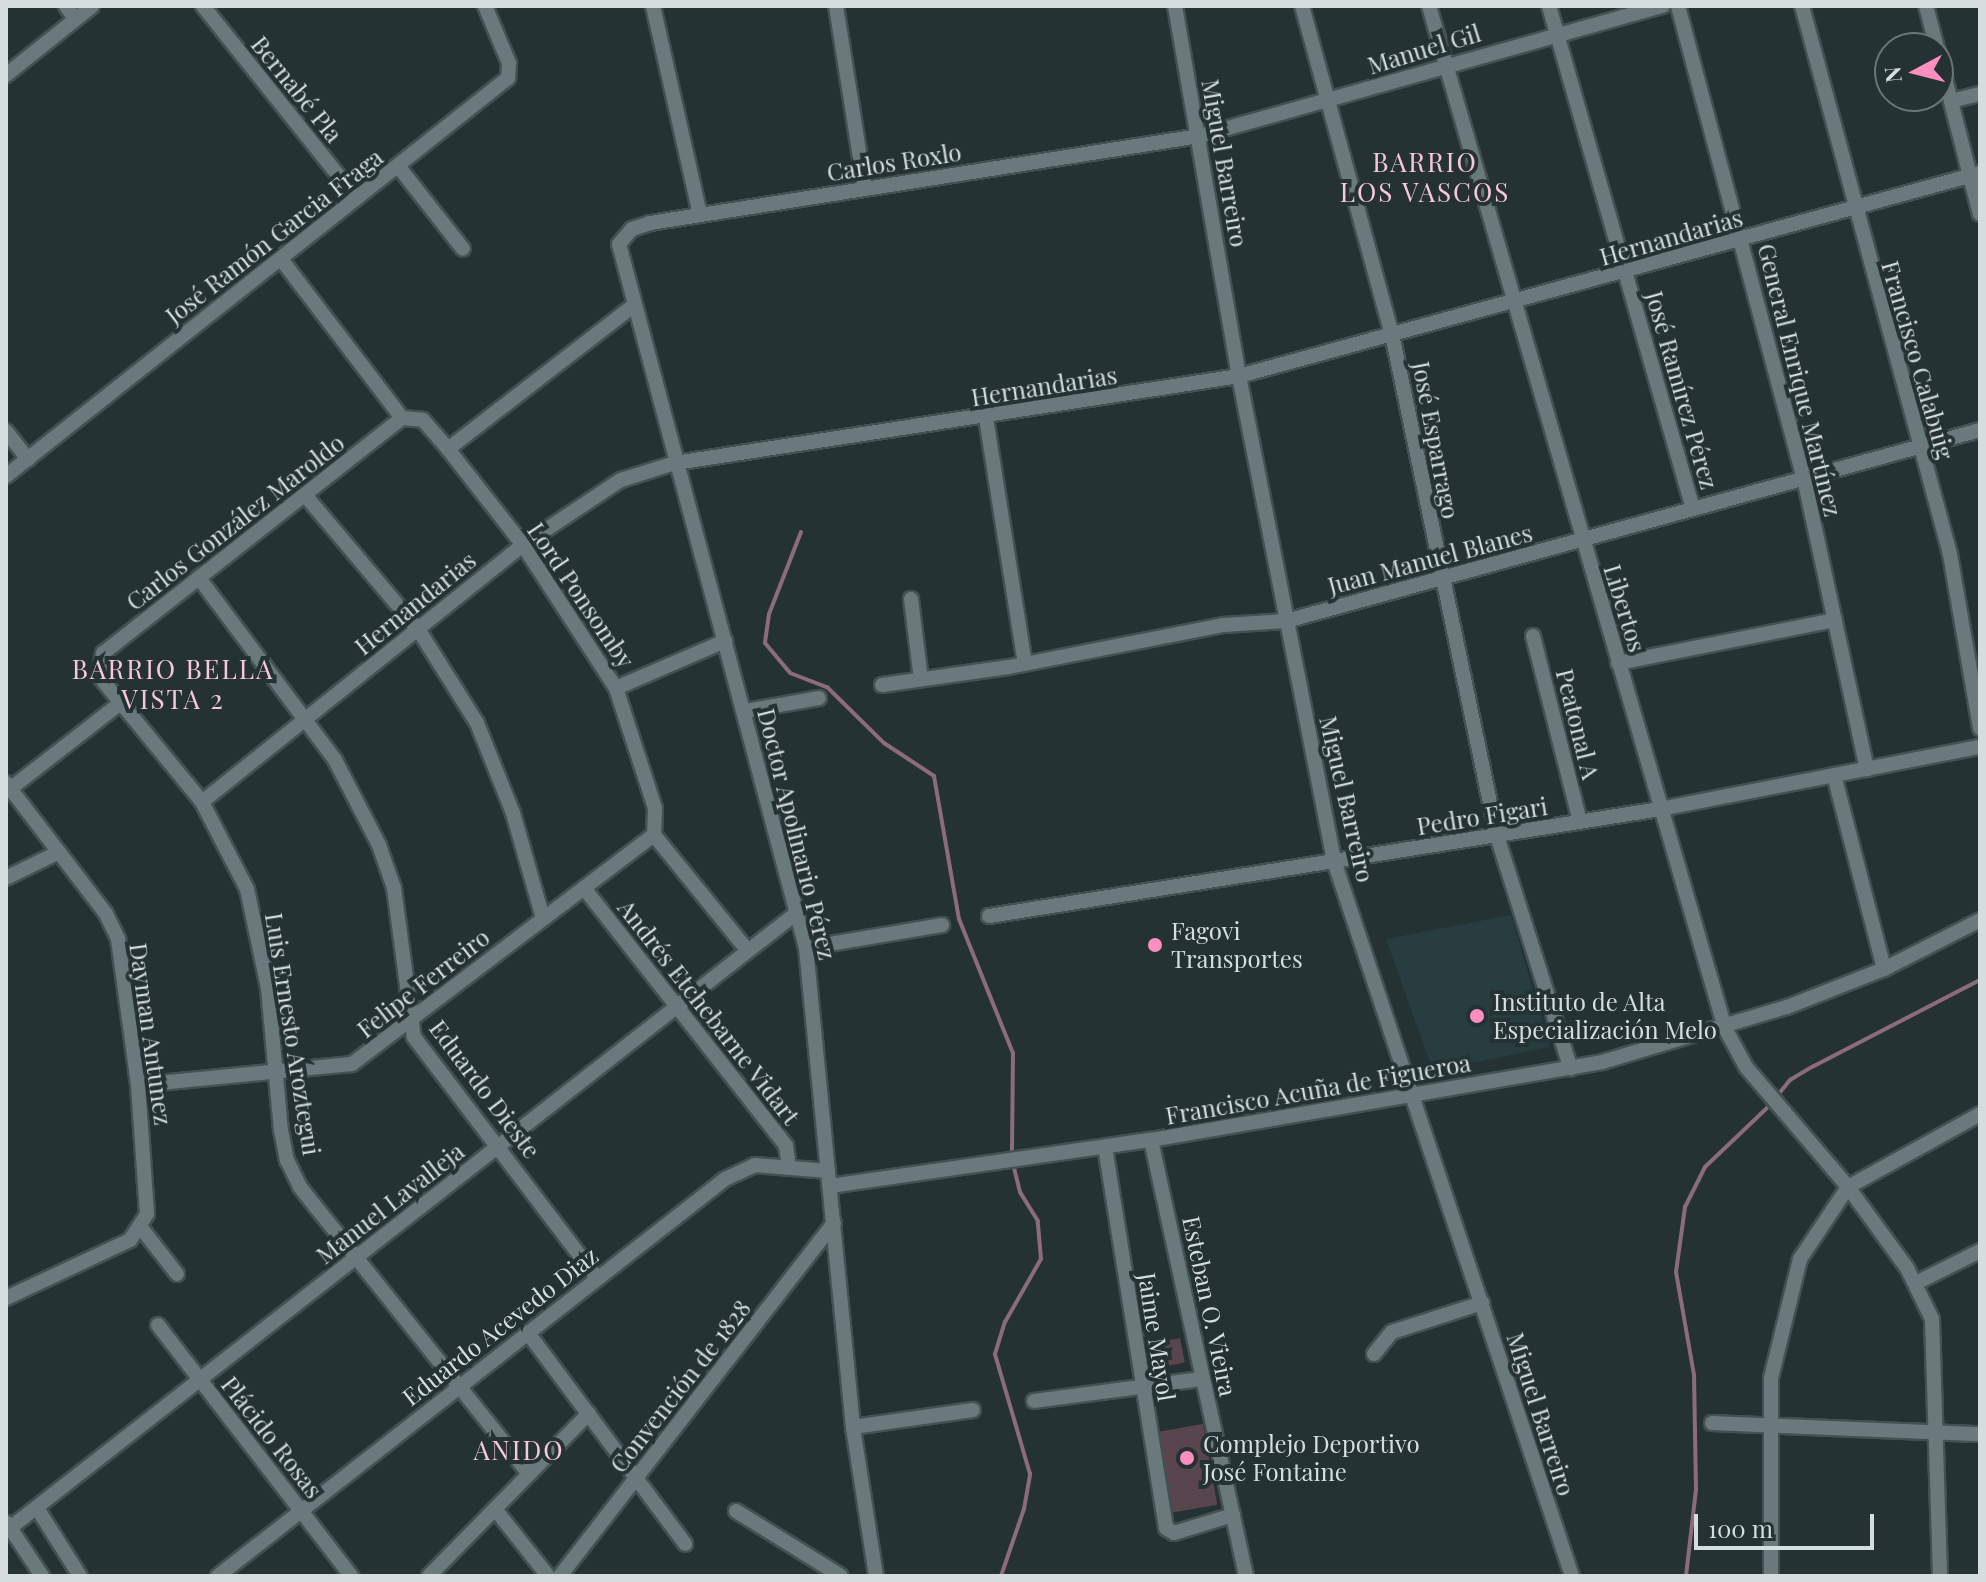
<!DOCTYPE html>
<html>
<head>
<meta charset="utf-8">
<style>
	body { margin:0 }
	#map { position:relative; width:1986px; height:1582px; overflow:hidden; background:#243233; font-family:"Playfair Display",serif }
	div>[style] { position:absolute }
	.built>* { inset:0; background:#273d40 }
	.green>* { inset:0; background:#58454d; transform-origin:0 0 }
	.stream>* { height:4px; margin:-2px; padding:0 2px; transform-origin:2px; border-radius:2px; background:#8c6c79 }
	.roads { filter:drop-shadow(2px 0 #445052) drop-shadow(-2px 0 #445052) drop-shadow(0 2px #445052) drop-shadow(0 -2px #445052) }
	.minor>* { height:14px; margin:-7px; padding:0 7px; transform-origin:7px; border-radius:7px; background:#6a7a7c }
	.dots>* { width:22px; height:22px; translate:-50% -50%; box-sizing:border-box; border:4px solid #243233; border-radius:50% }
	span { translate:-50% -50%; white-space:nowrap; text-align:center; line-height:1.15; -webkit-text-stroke:8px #243233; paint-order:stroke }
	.street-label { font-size:24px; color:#d5ddde }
	.poi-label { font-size:24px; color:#d5ddde }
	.left { translate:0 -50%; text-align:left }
	.neighbourhood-label { font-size:26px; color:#f7c7da; letter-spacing:2px }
	.frame { position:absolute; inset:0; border:8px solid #d5ddde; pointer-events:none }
	.north { position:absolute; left:1874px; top:32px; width:80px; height:80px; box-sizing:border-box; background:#243233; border:2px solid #6b7677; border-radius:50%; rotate:263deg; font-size:22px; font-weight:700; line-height:32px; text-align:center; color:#d5ddde }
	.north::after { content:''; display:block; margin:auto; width:28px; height:36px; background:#fd8ec0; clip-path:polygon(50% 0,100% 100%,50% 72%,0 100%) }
	.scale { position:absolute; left:1694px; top:1514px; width:180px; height:36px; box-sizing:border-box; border:4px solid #d5ddde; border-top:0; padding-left:10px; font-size:24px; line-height:28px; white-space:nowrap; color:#d5ddde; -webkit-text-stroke:6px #243233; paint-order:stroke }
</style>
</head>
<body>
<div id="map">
	<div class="built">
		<div style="clip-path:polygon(1511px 915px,1550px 1047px,1433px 1071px,1386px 939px)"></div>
	</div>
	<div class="green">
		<div style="left:1180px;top:1338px;width:25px;height:34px;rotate:79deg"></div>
		<div style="left:1203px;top:1424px;width:82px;height:45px;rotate:80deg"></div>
	</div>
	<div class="stream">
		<div style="left:801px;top:532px;width:88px;rotate:111.3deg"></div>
		<div style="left:769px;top:614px;width:29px;rotate:98deg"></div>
		<div style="left:765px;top:643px;width:39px;rotate:50deg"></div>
		<div style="left:790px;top:673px;width:40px;rotate:21deg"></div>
		<div style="left:827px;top:687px;width:80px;rotate:44.5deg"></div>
		<div style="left:884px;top:743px;width:60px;rotate:33.4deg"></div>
		<div style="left:934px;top:776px;width:145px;rotate:80.1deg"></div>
		<div style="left:959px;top:919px;width:144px;rotate:68.1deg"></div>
		<div style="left:1013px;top:1053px;width:98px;rotate:90.6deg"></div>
		<div style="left:1777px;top:1096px;width:21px;rotate:-51deg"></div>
		<div style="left:1790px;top:1080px;width:26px;rotate:-31deg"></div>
		<div style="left:1812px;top:1067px;width:189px;rotate:-27.4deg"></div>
		<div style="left:1001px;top:1576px;width:71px;rotate:-71.1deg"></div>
		<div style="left:1024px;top:1509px;width:36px;rotate:-80deg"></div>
		<div style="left:1030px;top:1474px;width:125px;rotate:-106.3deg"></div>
		<div style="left:995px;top:1354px;width:34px;rotate:-73deg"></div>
		<div style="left:1005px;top:1322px;width:73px;rotate:-60.3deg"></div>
		<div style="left:1041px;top:1259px;width:38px;rotate:-95deg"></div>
		<div style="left:1038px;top:1221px;width:34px;rotate:-122deg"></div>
		<div style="left:1020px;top:1192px;width:25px;rotate:-104deg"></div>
		<div style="left:1686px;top:1576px;width:88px;rotate:-83.4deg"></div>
		<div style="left:1696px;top:1489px;width:114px;rotate:-91deg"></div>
		<div style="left:1694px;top:1375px;width:105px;rotate:-99.9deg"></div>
		<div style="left:1676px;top:1272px;width:66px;rotate:-82.1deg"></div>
		<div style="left:1685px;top:1207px;width:45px;rotate:-63.4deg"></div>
		<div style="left:1705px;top:1167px;width:87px;rotate:-43.6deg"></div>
	</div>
	<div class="roads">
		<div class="minor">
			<div style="left:66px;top:6px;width:16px;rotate:55deg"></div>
			<div style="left:203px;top:6px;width:246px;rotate:51.4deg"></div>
			<div style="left:653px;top:6px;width:214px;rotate:77.3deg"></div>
			<div style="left:836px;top:6px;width:185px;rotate:81deg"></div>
			<div style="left:1175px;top:6px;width:375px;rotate:80.2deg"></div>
			<div style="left:1239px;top:376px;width:494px;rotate:78.9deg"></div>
			<div style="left:1334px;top:861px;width:754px;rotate:71.59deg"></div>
			<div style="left:1302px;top:6px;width:340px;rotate:74.7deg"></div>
			<div style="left:1392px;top:334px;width:513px;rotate:78.19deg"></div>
			<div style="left:1497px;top:836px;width:244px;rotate:72.4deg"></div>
			<div style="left:1429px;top:6px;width:1064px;rotate:73.85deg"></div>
			<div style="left:1725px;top:1028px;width:44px;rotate:61.7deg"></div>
			<div style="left:1746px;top:1067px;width:157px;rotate:49.6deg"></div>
			<div style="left:1848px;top:1187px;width:100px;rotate:53.9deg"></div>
			<div style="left:1907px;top:1268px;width:57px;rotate:63.9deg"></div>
			<div style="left:1932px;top:1319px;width:257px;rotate:88.2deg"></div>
			<div style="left:1549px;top:6px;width:523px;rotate:74.02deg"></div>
			<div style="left:1678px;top:6px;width:489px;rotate:75.1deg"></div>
			<div style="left:1804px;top:478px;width:298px;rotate:77.8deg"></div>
			<div style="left:1802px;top:6px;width:568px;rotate:74.89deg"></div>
			<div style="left:1950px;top:554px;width:177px;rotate:80.2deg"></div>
			<div style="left:1926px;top:6px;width:43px;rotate:75.3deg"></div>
			<div style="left:1938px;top:51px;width:168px;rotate:75.6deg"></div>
			<div style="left:6px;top:75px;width:110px;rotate:-38.7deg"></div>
			<div style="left:1951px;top:101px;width:30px;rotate:-14deg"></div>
			<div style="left:398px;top:166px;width:105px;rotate:51.9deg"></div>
			<div style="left:281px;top:259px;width:200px;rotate:52.7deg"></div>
			<div style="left:402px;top:418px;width:380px;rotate:141.8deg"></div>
			<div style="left:103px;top:653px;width:23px;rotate:100deg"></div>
			<div style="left:99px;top:676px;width:163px;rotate:50.7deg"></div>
			<div style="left:202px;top:802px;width:98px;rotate:62.7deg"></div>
			<div style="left:247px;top:889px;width:101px;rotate:78deg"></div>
			<div style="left:268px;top:988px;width:143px;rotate:84.8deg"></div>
			<div style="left:281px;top:1130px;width:31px;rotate:79deg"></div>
			<div style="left:287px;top:1160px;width:30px;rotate:64deg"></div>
			<div style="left:300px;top:1187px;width:367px;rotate:51.4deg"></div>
			<div style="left:402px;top:418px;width:21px;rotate:5deg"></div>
			<div style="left:423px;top:420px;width:38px;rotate:49deg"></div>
			<div style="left:448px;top:449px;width:122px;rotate:52deg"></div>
			<div style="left:523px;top:545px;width:171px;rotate:57deg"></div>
			<div style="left:616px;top:688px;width:126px;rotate:72deg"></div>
			<div style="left:655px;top:808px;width:27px;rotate:92deg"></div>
			<div style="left:986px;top:418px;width:249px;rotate:81deg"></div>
			<div style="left:6px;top:431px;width:36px;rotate:52deg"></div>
			<div style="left:448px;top:449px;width:232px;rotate:-37.7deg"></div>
			<div style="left:6px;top:476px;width:641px;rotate:-38.41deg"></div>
			<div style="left:508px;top:78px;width:15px;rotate:-86deg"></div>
			<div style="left:509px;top:63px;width:62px;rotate:-112.8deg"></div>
			<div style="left:305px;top:495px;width:175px;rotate:49.9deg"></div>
			<div style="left:418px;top:629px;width:111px;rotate:57.9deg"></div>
			<div style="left:477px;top:723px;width:97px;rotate:68.2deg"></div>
			<div style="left:513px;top:813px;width:109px;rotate:74.1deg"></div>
			<div style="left:199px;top:578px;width:227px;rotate:53.2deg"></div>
			<div style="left:335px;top:760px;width:96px;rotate:62.6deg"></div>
			<div style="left:379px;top:845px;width:46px;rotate:70.8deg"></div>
			<div style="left:394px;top:888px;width:150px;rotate:82.4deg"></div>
			<div style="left:414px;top:1037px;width:303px;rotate:52.8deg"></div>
			<div style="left:911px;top:599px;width:81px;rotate:82.9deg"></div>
			<div style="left:1533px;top:636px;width:192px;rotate:75.8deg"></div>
			<div style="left:1618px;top:663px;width:221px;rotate:-11.2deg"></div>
			<div style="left:882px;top:685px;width:128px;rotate:-8.1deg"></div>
			<div style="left:1009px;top:667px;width:219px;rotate:-11.1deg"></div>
			<div style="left:1224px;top:625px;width:62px;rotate:-3.7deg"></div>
			<div style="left:1286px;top:621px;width:720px;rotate:-15.39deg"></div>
			<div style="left:616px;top:688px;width:119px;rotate:-23.3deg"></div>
			<div style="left:746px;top:711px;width:74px;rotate:-10.1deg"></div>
			<div style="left:1834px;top:775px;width:200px;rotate:75.5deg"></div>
			<div style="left:6px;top:783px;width:165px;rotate:52.6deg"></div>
			<div style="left:106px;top:914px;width:28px;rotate:64deg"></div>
			<div style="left:118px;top:939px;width:147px;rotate:82.2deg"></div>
			<div style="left:138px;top:1085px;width:129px;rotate:86deg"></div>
			<div style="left:147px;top:1214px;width:31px;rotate:123deg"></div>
			<div style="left:130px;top:1240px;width:137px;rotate:154.9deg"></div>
			<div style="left:10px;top:789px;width:138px;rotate:-37.9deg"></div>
			<div style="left:202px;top:802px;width:411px;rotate:-38.7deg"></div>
			<div style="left:523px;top:545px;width:118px;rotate:-33.6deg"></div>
			<div style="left:621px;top:480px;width:57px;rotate:-17.5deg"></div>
			<div style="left:675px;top:463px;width:571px;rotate:-8.77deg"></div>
			<div style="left:1239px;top:376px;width:768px;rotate:-15.32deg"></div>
			<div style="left:654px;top:835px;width:148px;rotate:51deg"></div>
			<div style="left:6px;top:878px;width:59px;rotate:-26.1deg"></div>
			<div style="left:584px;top:888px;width:328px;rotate:51.9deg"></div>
			<div style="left:786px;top:1146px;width:21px;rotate:82deg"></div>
			<div style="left:989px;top:916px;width:679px;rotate:-9.06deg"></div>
			<div style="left:1660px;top:809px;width:326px;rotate:-11deg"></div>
			<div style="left:806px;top:948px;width:138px;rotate:-9.6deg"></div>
			<div style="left:138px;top:1085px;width:215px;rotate:-5.6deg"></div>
			<div style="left:352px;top:1064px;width:379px;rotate:-37.2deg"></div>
			<div style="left:1151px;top:1140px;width:446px;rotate:77.7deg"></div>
			<div style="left:1105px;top:1147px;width:386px;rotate:80.9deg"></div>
			<div style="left:1166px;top:1528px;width:9px;rotate:32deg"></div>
			<div style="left:1174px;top:1533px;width:62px;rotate:-17deg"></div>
			<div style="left:830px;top:1186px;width:324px;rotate:-8.2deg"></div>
			<div style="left:1151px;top:1140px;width:458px;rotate:-9.8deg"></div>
			<div style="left:1602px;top:1062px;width:193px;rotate:-16.6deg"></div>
			<div style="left:1787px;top:1007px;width:104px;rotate:-21.4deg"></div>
			<div style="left:1884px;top:969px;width:108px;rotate:-27deg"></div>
			<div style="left:142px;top:1229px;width:57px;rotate:52.1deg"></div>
			<div style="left:1916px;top:1283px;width:72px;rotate:-26.6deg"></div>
			<div style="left:158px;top:1325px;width:317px;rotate:52.4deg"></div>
			<div style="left:528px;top:1333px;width:263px;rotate:53.3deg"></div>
			<div style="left:1374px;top:1354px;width:28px;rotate:-51deg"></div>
			<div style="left:1392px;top:1332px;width:95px;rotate:-17.9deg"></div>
			<div style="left:1034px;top:1401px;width:169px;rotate:-7.5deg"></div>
			<div style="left:1712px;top:1423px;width:268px;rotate:2.4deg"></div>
			<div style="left:853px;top:1427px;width:121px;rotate:-8.1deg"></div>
			<div style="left:37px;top:1508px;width:80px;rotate:57.7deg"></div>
			<div style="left:495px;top:1509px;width:85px;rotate:51.7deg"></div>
			<div style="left:736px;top:1511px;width:123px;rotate:31.8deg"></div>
			<div style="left:7px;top:1523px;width:64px;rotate:56.6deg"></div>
			<div style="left:10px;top:1528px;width:1000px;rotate:-38.02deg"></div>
			<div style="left:218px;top:1576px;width:644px;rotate:-38.06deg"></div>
			<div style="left:725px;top:1179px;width:33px;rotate:-25deg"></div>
			<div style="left:755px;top:1165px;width:73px;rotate:4.7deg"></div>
			<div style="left:429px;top:1576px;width:228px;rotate:-45.5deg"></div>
			<div style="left:560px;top:1576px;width:447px;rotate:-52.2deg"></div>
			<div style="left:876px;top:1576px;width:151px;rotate:-98.8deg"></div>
			<div style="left:853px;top:1427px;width:481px;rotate:-95.6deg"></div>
			<div style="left:806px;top:948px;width:728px;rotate:-104.88deg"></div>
			<div style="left:619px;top:244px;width:20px;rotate:-49deg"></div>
			<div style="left:632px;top:229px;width:19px;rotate:-18deg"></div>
			<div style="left:650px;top:223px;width:556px;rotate:-9deg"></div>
			<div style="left:1199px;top:136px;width:482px;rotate:-15.7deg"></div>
			<div style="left:1771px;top:1576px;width:198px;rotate:-90deg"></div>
			<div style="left:1771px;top:1378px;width:122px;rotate:-76.3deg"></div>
			<div style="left:1800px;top:1259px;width:87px;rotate:-56.3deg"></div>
			<div style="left:1848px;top:1187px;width:151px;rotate:-28.9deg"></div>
		</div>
	</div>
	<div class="dots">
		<div style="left:1155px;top:945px;background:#fd8ec0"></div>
		<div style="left:1477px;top:1016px;background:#fd8ec0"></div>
		<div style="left:1187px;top:1458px;background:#fd8ec0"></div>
	</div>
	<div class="street-label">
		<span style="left:1424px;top:49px;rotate:-17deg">Manuel Gil</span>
		<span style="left:297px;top:89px;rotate:51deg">Bernabé Pla</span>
		<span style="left:894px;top:162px;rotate:-9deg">Carlos Roxlo</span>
		<span style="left:1225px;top:163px;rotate:80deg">Miguel Barreiro</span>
		<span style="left:274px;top:236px;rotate:-38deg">José Ramón Garcia Fraga</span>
		<span style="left:1671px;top:237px;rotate:-16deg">Hernandarias</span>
		<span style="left:1918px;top:360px;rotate:74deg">Francisco Calabuig</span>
		<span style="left:1800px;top:380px;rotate:76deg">General Enrique Martínez</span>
		<span style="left:1044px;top:386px;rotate:-9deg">Hernandarias</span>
		<span style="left:1682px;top:390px;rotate:74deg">José Ramírez Pérez</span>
		<span style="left:1436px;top:440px;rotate:79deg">José Esparrago</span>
		<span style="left:235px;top:522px;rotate:-38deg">Carlos González Maroldo</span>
		<span style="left:1430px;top:559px;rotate:-15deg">Juan Manuel Blanes</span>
		<span style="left:581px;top:595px;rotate:56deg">Lord Ponsomby</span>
		<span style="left:415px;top:603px;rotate:-39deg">Hernandarias</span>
		<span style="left:1625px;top:608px;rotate:73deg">Libertos</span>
		<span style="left:1578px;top:724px;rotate:76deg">Peatonal A</span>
		<span style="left:1347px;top:799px;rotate:77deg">Miguel Barreiro</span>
		<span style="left:1482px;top:816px;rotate:-9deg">Pedro Figari</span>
		<span style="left:797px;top:834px;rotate:76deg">Doctor Apolinario Pérez</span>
		<span style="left:423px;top:983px;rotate:-38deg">Felipe Ferreiro</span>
		<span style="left:709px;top:1012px;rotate:52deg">Andrés Etchebarne Vidart</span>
		<span style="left:151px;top:1034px;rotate:82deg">Dayman Antunez</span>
		<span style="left:293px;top:1034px;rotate:81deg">Luis Ernesto Aroztegui</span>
		<span style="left:485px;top:1089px;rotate:53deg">Eduardo Dieste</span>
		<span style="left:1318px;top:1089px;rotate:-10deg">Francisco Acuña de Figueroa</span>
		<span style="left:390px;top:1203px;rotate:-38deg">Manuel Lavalleja</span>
		<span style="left:1210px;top:1306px;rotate:78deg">Esteban O. Vieira</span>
		<span style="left:500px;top:1326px;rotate:-38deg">Eduardo Acevedo Diaz</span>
		<span style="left:1157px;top:1337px;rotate:81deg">Jaime Mayol</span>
		<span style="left:680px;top:1386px;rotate:-52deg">Convención de 1828</span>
		<span style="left:1541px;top:1414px;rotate:72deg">Miguel Barreiro</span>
		<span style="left:272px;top:1437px;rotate:52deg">Plácido Rosas</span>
	</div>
	<div class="poi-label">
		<span class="left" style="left:1171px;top:945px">Fagovi<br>Transportes</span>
		<span class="left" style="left:1493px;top:1016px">Instituto de Alta<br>Especialización Melo</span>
		<span class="left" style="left:1203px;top:1458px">Complejo Deportivo<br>José Fontaine</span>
	</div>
	<div class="neighbourhood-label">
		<span style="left:1425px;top:177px">BARRIO<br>LOS VASCOS</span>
		<span style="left:173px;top:684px">BARRIO BELLA<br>VISTA 2</span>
		<span style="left:519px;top:1450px">ANIDO</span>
	</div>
	<div class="frame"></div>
	<div class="north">N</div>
	<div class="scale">100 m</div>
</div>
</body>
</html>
